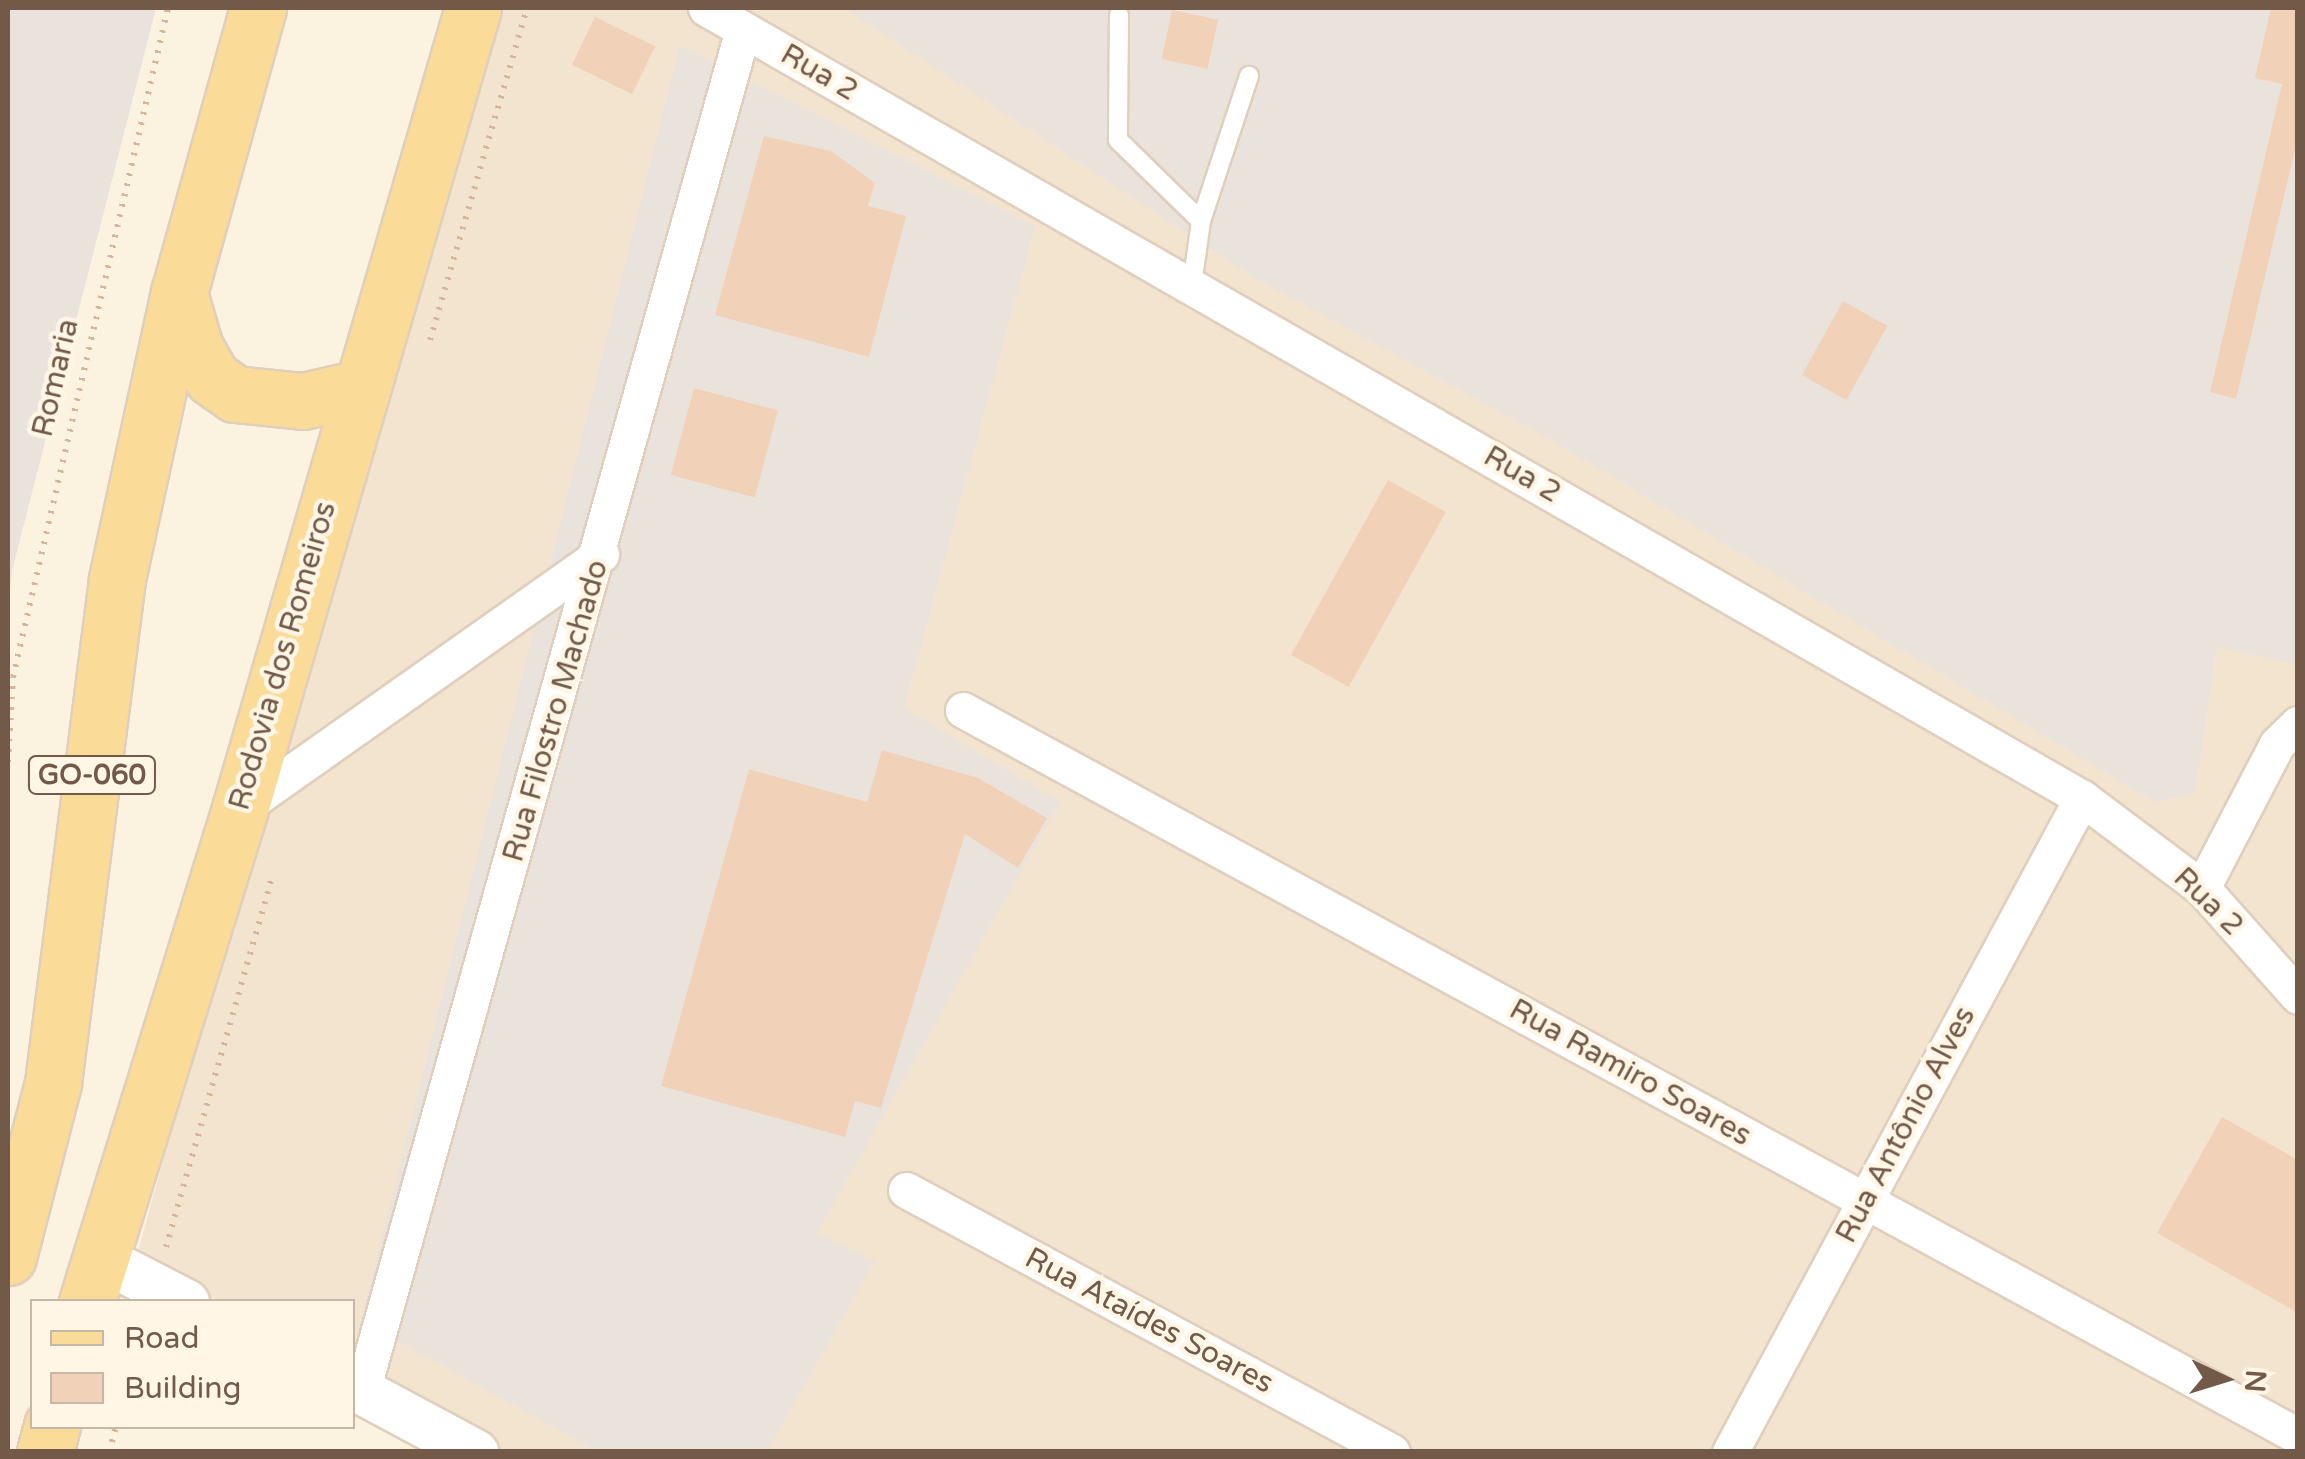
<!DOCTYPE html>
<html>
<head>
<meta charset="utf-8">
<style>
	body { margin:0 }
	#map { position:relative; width:2305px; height:1459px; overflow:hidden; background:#fcf2e0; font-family:"Varela Round",sans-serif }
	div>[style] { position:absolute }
	.residential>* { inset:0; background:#f3e4cf }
	.industrial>* { inset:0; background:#eae3dc }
	.building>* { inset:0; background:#f1d2b8; transform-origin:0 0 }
	.path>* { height:6px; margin-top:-3px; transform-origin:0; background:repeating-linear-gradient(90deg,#d5b59c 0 2.5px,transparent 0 10.5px) }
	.roads { filter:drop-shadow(2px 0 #dfcfbc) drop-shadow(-2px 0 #dfcfbc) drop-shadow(0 2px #dfcfbc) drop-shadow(0 -2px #dfcfbc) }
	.service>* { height:18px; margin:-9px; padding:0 9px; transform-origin:9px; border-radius:9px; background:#fff }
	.minor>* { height:35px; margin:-17.5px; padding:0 17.5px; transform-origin:17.5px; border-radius:17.5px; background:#fff }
	.tertiary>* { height:45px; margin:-22.5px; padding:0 22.5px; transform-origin:22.5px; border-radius:22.5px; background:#fff }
	.primary>* { height:55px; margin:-27.5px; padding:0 27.5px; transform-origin:27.5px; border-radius:27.5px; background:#fadb98 }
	span { translate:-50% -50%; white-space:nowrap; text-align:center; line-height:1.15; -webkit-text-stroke:9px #fff6e6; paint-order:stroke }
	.shield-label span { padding:2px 8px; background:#fff6e6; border:2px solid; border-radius:8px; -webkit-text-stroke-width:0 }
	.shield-label { font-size:28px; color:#725948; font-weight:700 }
	.street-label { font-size:30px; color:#725948 }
	.frame { position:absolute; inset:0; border:10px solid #725948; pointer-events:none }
	.legend { position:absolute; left:30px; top:1299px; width:325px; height:130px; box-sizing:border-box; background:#fff6e6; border:2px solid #c7b7a7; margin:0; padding:12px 18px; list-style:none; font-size:30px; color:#725948 }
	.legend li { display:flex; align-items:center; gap:20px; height:50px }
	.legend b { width:50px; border:2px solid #c7b7a7 }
	.north { position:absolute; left:2175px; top:1329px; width:100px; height:100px; -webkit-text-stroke:8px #fff6e6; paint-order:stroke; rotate:94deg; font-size:28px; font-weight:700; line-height:40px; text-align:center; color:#725948 }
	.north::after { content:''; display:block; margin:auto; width:35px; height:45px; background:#725948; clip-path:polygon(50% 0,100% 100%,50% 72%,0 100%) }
</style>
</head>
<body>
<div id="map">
	<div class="residential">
		<div style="clip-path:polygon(484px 8px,2297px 8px,2297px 965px,2265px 929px,2297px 969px,2297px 1451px,499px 1451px,353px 1374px,352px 1302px,218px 1301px,136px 1258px)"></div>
	</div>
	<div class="industrial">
		<div style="clip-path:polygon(8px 8px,156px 8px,12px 571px,8px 616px)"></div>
		<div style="clip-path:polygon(844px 8px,2297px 8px,2297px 665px,2217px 647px,2195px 793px,2155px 802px,1553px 441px,1255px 278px)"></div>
		<div style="clip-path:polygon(680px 45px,1035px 226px,904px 708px,1060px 802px,817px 1233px,875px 1261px,767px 1451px,597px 1451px,361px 1321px)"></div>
	</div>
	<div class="building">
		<div style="clip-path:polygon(2271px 8px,2298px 8px,2298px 137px,2236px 399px,2210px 392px,2282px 84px,2255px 78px)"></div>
		<div style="left:1172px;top:10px;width:47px;height:50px;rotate:12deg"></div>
		<div style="left:595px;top:17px;width:67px;height:53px;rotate:26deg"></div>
		<div style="clip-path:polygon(764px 136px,831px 151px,875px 183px,868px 206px,906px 216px,869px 357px,715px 315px)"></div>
		<div style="left:1843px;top:301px;width:51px;height:85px;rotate:29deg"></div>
		<div style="left:694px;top:388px;width:87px;height:90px;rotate:15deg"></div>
		<div style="left:1388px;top:480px;width:66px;height:200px;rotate:29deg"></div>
		<div style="clip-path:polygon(882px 750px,978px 778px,1047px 818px,1018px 868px,965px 834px,881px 1108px,855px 1101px,845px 1137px,661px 1086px,749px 769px,867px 802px)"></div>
		<div style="clip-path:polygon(2222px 1117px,2298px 1160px,2298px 1313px,2157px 1233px)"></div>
	</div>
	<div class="path">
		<div style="left:430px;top:340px;width:346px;rotate:-73.7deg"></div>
		<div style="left:8px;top:762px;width:85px;rotate:-86.6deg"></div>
		<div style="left:13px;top:677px;width:687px;rotate:-76.96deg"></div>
		<div style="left:166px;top:1247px;width:387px;rotate:-74deg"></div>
		<div style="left:109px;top:1452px;width:27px;rotate:-75deg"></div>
	</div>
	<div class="roads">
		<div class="service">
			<div style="left:1119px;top:15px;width:125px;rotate:90.5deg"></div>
			<div style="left:1118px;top:140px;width:116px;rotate:44.3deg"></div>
			<div style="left:1192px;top:285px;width:65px;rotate:-82deg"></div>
			<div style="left:1201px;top:221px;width:153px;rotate:-71.7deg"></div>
		</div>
		<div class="minor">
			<div style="left:706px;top:8px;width:1587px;rotate:29.86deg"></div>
			<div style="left:2082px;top:798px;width:150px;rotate:36.9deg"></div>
			<div style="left:2202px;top:888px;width:144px;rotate:48.4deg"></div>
			<div style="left:963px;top:710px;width:1520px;rotate:28.54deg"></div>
			<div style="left:240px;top:809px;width:442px;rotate:-35.2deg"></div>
			<div style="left:2202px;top:888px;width:162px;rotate:-62.5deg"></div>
			<div style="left:2277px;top:744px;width:29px;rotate:-44deg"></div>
			<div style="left:906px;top:1190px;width:552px;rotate:28.33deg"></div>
			<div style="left:362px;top:1391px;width:1414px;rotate:-74.37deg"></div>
			<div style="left:1730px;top:1452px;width:743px;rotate:-61.71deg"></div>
		</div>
		<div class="tertiary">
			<div style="left:99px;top:1257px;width:98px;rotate:27.3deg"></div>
			<div style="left:352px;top:1386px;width:140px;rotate:28.2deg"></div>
		</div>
		<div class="primary">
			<div style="left:179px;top:293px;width:57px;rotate:73.8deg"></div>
			<div style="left:195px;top:348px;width:34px;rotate:60deg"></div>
			<div style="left:212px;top:378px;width:28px;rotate:35deg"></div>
			<div style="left:235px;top:394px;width:68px;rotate:5.9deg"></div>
			<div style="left:303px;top:401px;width:58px;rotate:-12.8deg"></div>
			<div style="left:8px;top:1257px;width:180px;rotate:-75.5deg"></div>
			<div style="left:53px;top:1083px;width:508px;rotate:-82.76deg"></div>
			<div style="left:117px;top:579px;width:293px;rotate:-77.8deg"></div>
			<div style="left:179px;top:293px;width:296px;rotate:-74.5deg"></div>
			<div style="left:87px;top:1302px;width:516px;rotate:-72.76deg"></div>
			<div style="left:240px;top:809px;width:834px;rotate:-73.78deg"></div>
			<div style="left:45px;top:1452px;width:27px;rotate:-75deg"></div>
		</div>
	</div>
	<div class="shield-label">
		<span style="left:92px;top:775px">GO-060</span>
	</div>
	<div class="street-label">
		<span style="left:819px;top:73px;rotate:30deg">Rua 2</span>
		<span style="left:56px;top:378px;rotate:-77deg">Romaria</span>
		<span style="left:1522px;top:475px;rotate:30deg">Rua 2</span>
		<span style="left:283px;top:656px;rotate:-74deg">Rodovia dos Romeiros</span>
		<span style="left:556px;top:711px;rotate:-74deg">Rua Filostro Machado</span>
		<span style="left:2208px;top:902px;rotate:44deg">Rua 2</span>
		<span style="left:1630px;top:1073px;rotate:29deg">Rua Ramiro Soares</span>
		<span style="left:1906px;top:1125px;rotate:-62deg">Rua Antônio Alves</span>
		<span style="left:1149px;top:1321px;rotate:28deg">Rua Ataídes Soares</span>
	</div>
	<div class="frame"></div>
	<ul class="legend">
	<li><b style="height:12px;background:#fadb98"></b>Road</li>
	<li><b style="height:28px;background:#f1d2b8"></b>Building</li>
	</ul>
	<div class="north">N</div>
</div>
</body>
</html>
